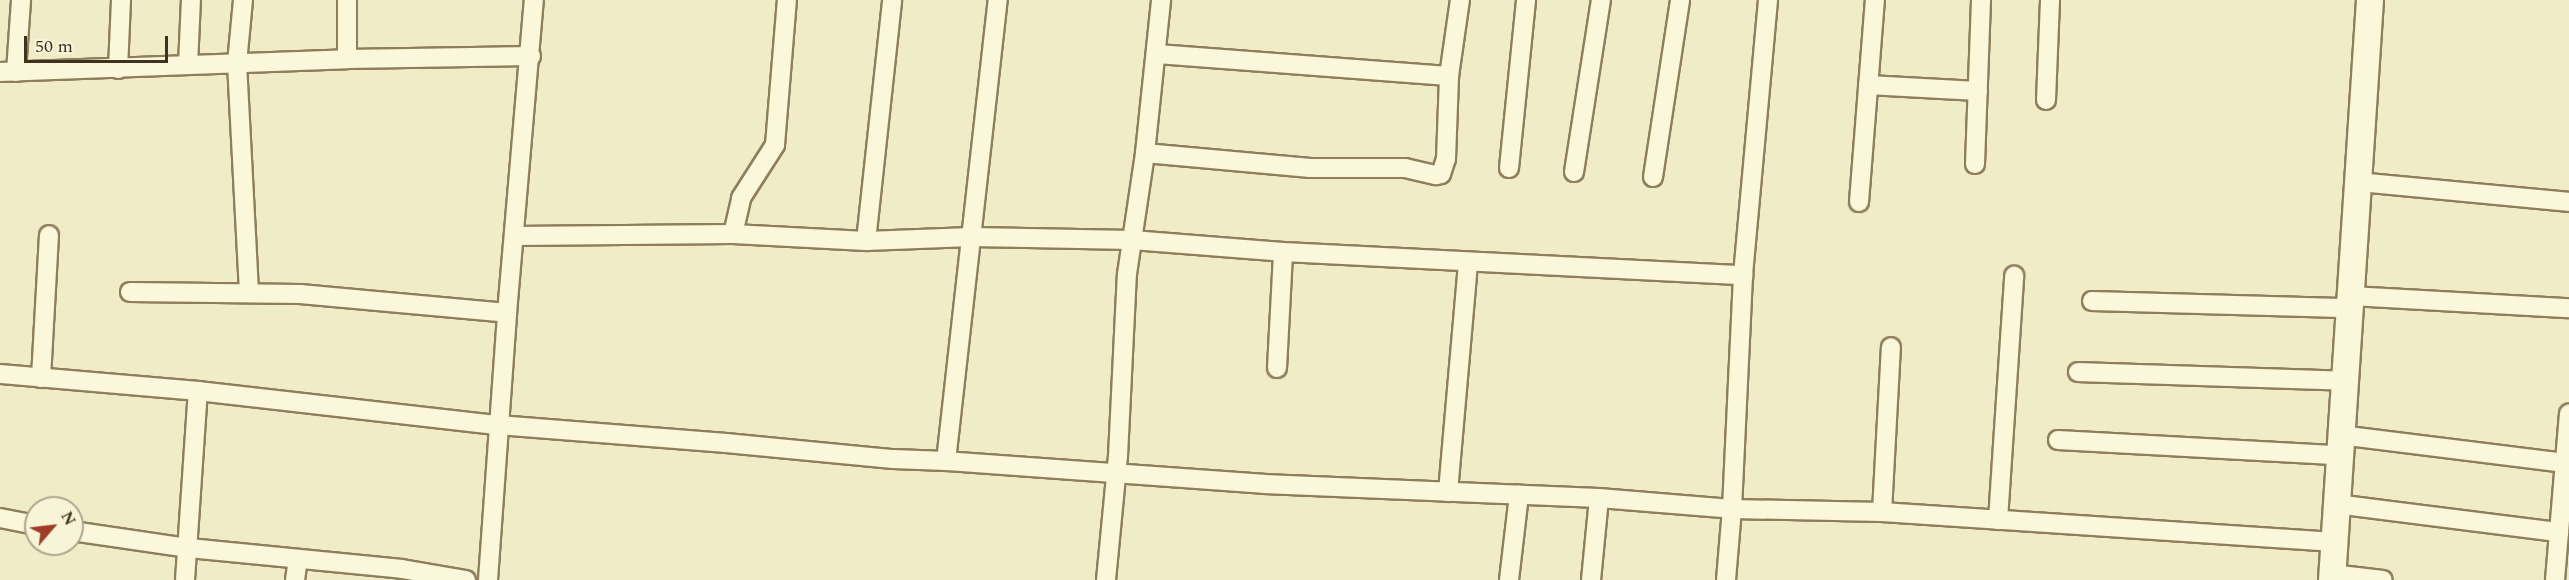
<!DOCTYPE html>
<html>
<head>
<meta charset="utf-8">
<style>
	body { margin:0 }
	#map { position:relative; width:2569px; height:580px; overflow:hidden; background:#f0ecc7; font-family:Spectral,serif }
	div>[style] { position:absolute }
	.roads { filter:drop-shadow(2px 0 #8d7f5b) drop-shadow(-2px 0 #8d7f5b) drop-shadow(0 2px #8d7f5b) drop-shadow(0 -2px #8d7f5b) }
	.street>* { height:18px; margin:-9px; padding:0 9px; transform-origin:9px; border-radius:9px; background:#faf7db }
	.secondary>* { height:26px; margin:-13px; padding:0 13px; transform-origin:13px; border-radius:13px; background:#faf7db }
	span { translate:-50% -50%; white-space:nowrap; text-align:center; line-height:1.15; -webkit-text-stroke:5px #f7f4d7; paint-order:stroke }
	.north { position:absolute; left:24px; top:496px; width:60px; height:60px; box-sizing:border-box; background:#f7f4d7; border:2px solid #ada78d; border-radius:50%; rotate:62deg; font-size:16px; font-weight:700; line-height:24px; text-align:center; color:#3d331f }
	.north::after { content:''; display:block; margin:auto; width:21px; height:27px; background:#9f3d28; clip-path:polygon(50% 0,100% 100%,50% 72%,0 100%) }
	.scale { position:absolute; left:24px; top:36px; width:144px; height:27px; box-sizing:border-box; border:3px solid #3d331f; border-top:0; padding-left:8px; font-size:18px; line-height:21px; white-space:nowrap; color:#3d331f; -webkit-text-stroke:4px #f7f4d7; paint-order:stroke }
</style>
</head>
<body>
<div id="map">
	<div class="roads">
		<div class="street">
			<div style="left:243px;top:0;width:63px;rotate:95.4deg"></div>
			<div style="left:237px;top:63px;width:228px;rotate:87deg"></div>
			<div style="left:1156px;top:54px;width:294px;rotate:4.3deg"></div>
			<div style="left:347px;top:59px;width:59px;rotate:-90deg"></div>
			<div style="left:188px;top:65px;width:65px;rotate:-87.4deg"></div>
			<div style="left:118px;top:69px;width:69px;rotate:-87.5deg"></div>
			<div style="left:0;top:72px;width:347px;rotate:-2.1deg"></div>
			<div style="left:347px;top:59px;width:184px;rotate:-0.9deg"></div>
			<div style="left:16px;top:72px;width:72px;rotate:-86deg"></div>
			<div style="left:1868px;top:85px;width:110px;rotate:3.1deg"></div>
			<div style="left:2046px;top:100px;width:100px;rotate:-87.7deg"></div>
			<div style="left:1145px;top:153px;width:166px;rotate:5.2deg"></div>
			<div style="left:1310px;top:168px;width:95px"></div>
			<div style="left:1405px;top:168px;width:32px;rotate:13deg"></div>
			<div style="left:1436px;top:175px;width:5px;rotate:-11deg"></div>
			<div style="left:1441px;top:174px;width:16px;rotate:-72deg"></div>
			<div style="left:1446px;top:159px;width:83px;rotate:-87.9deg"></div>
			<div style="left:1449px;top:76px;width:77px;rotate:-81.8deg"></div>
			<div style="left:1975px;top:164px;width:164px;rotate:-87.9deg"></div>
			<div style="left:1509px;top:168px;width:169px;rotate:-84.2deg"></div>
			<div style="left:1574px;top:172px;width:174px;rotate:-81.1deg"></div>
			<div style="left:1653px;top:177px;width:179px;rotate:-81.3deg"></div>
			<div style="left:2358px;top:182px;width:212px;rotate:5.4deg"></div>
			<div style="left:1859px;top:202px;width:203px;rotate:-85.5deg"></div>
			<div style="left:733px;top:234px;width:37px;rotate:-77deg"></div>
			<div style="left:741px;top:198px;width:63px;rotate:-57.3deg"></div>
			<div style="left:775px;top:145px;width:145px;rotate:-85.3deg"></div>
			<div style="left:514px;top:236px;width:219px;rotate:-0.5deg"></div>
			<div style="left:733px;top:234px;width:133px;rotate:3deg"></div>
			<div style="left:866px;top:241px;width:105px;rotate:-2.2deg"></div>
			<div style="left:971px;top:237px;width:161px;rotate:1.1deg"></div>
			<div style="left:1132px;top:240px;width:151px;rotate:4.5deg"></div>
			<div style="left:1283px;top:252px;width:461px;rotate:2.9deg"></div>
			<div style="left:866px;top:241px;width:242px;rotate:-83.8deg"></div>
			<div style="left:130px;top:292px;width:170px;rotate:0.7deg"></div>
			<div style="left:300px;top:294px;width:208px;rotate:5.2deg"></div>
			<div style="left:2351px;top:296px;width:218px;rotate:3.2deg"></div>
			<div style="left:2092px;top:301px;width:258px;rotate:1.6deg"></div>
			<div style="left:1277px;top:368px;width:116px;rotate:-87deg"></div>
			<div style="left:2078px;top:372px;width:266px;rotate:1.9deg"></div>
			<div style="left:0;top:374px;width:199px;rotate:4.9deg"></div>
			<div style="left:198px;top:391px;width:302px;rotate:6.5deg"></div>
			<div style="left:498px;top:425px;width:229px;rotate:4.5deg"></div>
			<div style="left:726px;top:443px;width:168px;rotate:5.5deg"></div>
			<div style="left:893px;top:459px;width:53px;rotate:2.2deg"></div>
			<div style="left:946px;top:461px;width:319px;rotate:4.1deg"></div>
			<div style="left:1264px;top:484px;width:335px;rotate:2.4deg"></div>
			<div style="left:1599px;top:498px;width:133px;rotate:4.7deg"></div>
			<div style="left:1732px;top:509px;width:150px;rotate:1.1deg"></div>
			<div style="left:1882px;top:512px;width:454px;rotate:3.8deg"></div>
			<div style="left:41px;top:378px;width:143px;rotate:-86.8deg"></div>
			<div style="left:2340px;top:435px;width:227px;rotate:7.1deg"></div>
			<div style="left:2058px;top:440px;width:280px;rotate:3.1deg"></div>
			<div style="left:946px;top:461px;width:464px;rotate:-83.6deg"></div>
			<div style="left:1448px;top:492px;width:230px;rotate:-85deg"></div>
			<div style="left:2336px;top:504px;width:225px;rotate:7.2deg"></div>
			<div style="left:1882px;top:512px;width:165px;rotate:-86.9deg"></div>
			<div style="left:0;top:518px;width:37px;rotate:11deg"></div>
			<div style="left:1998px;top:520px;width:245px;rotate:-86.2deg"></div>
			<div style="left:72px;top:531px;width:118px;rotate:8.3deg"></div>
			<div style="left:189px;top:548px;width:214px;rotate:5.6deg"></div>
			<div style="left:402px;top:569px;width:65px;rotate:9.8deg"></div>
			<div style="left:2332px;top:574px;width:51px;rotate:6.7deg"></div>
			<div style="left:185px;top:580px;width:189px;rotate:-86.1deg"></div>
			<div style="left:295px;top:580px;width:21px;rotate:-82deg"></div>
			<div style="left:488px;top:580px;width:268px;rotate:-85.9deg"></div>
			<div style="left:507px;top:313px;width:314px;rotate:-85.1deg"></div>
			<div style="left:1106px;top:580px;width:125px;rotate:-84.5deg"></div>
			<div style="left:1118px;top:456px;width:182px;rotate:-87.2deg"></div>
			<div style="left:1127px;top:274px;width:122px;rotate:-81.5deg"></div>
			<div style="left:1145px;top:153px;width:154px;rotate:-84deg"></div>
			<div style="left:1509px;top:580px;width:86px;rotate:-83.3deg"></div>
			<div style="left:1591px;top:580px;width:82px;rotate:-84.4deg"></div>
			<div style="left:1726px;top:580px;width:71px;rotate:-85.2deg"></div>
			<div style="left:1732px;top:509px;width:234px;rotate:-87.3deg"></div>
			<div style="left:1743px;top:275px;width:276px;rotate:-84.8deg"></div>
			<div style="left:2555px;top:580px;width:167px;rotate:-85.2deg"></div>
		</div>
		<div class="secondary">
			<div style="left:2332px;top:580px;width:581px;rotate:-86.25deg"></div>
		</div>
	</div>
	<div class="north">N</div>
	<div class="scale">50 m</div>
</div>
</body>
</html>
